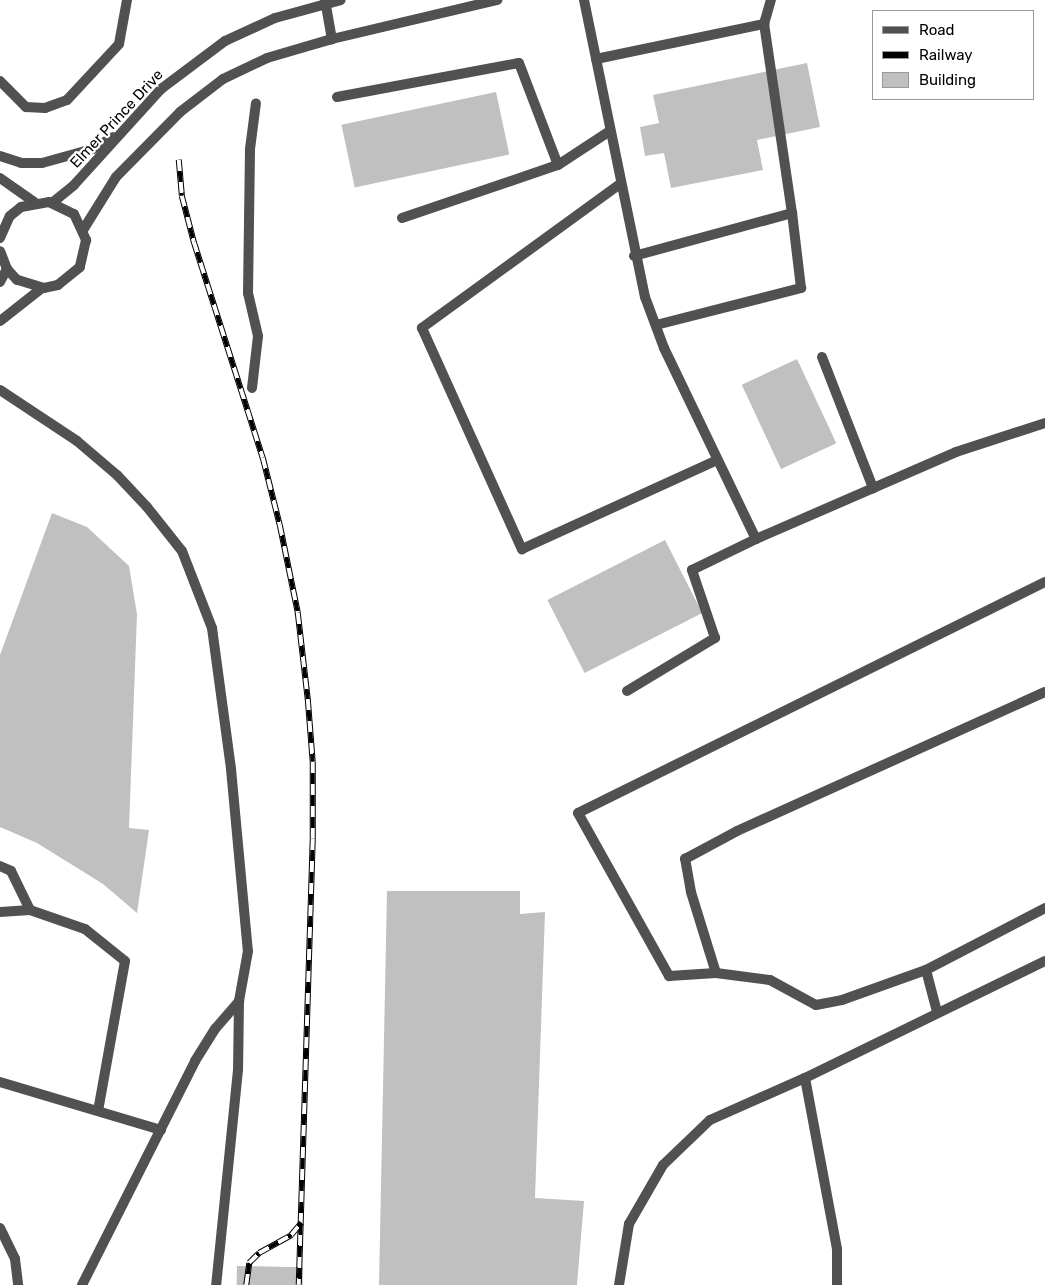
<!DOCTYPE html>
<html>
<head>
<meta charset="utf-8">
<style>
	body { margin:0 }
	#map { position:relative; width:1045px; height:1285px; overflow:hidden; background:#fff; font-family:Rubik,sans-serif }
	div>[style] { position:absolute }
	.building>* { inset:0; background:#c0c0c0; transform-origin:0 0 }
	.service>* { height:10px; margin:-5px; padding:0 5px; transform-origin:5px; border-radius:5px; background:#515151 }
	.minor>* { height:10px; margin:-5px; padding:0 5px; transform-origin:5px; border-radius:5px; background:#515151 }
	.tertiary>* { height:10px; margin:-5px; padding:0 5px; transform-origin:5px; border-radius:5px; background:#515151 }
	.rail>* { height:5.5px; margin-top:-2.75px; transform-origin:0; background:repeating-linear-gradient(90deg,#fff 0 11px,#000 0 22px); box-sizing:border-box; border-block:1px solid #000 }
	span { translate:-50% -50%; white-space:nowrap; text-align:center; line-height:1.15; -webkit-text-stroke:4.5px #fff; paint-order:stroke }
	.street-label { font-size:15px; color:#000 }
	.legend { position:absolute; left:872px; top:10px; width:162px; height:90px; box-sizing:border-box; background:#fff; border:1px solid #999; margin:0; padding:6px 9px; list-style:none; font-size:15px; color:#000 }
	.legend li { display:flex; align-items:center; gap:10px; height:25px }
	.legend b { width:25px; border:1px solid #999 }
</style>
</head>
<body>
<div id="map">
	<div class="building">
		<div style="clip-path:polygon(807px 63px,820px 127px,757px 140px,763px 170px,671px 188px,664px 153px,645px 156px,640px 127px,659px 123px,653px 95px)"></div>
		<div style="left:496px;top:92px;width:64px;height:158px;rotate:78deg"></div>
		<div style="left:797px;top:359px;width:93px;height:61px;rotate:65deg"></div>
		<div style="clip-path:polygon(52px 513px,87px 527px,129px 566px,137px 614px,129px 828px,149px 830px,137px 913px,103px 884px,37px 843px,0 827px,0 655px)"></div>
		<div style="left:665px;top:540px;width:82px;height:132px;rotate:63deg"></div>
		<div style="clip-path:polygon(387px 891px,520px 891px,520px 914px,545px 912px,535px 1198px,584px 1201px,577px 1285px,379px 1285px)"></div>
		<div style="left:237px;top:1266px;width:66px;height:19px;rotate:1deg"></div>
	</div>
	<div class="service">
		<div style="left:584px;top:0;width:303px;rotate:78.4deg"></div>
		<div style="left:645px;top:297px;width:54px;rotate:69.6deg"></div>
		<div style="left:664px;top:348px;width:212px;rotate:64.3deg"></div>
		<div style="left:756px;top:539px;width:218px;rotate:-23.5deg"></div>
		<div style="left:956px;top:452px;width:94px;rotate:-18deg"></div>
		<div style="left:0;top:81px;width:37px;rotate:45deg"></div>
		<div style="left:26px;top:107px;width:19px;rotate:3deg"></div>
		<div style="left:45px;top:108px;width:23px;rotate:-20deg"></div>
		<div style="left:67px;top:100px;width:76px;rotate:-47.1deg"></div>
		<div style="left:119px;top:44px;width:45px;rotate:-79.7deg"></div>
		<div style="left:0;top:282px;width:15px;rotate:-62deg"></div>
		<div style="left:0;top:321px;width:53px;rotate:-38.2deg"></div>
		<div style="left:252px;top:388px;width:52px;rotate:-83.4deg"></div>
		<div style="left:258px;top:336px;width:44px;rotate:-103.1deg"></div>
		<div style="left:248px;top:293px;width:144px;rotate:-89.2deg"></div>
		<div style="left:250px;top:149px;width:46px;rotate:-82.6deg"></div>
		<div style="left:0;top:390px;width:92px;rotate:33.5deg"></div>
		<div style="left:77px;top:441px;width:52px;rotate:40.4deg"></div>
		<div style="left:117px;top:475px;width:44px;rotate:46.8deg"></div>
		<div style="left:147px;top:507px;width:56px;rotate:51.5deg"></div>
		<div style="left:182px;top:551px;width:83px;rotate:68.7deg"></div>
		<div style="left:212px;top:628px;width:142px;rotate:82.3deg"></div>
		<div style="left:231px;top:769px;width:183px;rotate:84.7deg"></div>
		<div style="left:248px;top:951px;width:51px;rotate:100.2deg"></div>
		<div style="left:239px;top:1001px;width:69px;rotate:90.8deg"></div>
		<div style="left:238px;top:1070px;width:216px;rotate:95.8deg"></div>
		<div style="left:1045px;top:582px;width:521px;rotate:153.68deg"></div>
		<div style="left:578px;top:813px;width:187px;rotate:60.8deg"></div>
		<div style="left:669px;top:976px;width:47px;rotate:-3.7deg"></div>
		<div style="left:716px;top:973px;width:54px;rotate:7.4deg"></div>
		<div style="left:770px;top:980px;width:52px;rotate:28.5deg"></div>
		<div style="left:816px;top:1005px;width:26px;rotate:-11deg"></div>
		<div style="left:842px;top:1000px;width:89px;rotate:-19.7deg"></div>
		<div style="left:926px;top:970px;width:134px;rotate:-27.5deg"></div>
		<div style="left:0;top:866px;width:12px;rotate:24deg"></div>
		<div style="left:11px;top:871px;width:43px;rotate:64deg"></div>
		<div style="left:0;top:912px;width:30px;rotate:-4deg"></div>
		<div style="left:30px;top:910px;width:58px;rotate:19.1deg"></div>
		<div style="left:85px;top:929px;width:51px;rotate:38.7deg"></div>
		<div style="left:125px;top:961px;width:152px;rotate:100.2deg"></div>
		<div style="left:926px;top:970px;width:43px;rotate:75.3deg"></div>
		<div style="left:716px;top:973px;width:85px;rotate:-107.2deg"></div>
		<div style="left:691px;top:892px;width:34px;rotate:-100deg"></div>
		<div style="left:685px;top:859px;width:59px;rotate:-28.3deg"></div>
		<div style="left:737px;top:831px;width:338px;rotate:-24.3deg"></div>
		<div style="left:805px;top:1078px;width:174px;rotate:79.4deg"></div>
		<div style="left:837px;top:1249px;width:36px;rotate:90deg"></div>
		<div style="left:0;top:1082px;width:168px;rotate:16.6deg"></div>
		<div style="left:0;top:1228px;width:34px;rotate:64deg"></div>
		<div style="left:15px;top:1259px;width:26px;rotate:83deg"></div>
		<div style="left:82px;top:1285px;width:251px;rotate:-63.2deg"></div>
		<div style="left:195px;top:1061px;width:38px;rotate:-58deg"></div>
		<div style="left:215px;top:1029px;width:37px;rotate:-49deg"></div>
		<div style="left:619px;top:1285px;width:62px;rotate:-80.7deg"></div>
		<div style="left:629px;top:1224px;width:68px;rotate:-60deg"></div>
		<div style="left:663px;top:1165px;width:65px;rotate:-43.8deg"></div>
		<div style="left:710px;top:1120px;width:104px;rotate:-23.9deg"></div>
		<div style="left:805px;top:1078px;width:267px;rotate:-26deg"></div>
	</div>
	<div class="minor">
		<div style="left:325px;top:0;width:40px;rotate:80deg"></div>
		<div style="left:596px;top:59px;width:172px;rotate:-11.8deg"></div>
		<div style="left:764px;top:24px;width:25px;rotate:-74deg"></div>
		<div style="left:337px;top:97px;width:185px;rotate:-10.6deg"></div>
		<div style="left:519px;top:63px;width:109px;rotate:69.1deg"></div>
		<div style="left:558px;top:165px;width:62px;rotate:-33.2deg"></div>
		<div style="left:620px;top:184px;width:245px;rotate:144deg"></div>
		<div style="left:422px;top:328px;width:243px;rotate:65.7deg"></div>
		<div style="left:522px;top:549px;width:214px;rotate:-24.5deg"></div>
		<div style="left:402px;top:218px;width:165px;rotate:-18.8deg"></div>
		<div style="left:634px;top:256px;width:164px;rotate:-15.2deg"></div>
		<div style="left:792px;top:213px;width:191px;rotate:-98.4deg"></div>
		<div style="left:656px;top:325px;width:150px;rotate:-14.3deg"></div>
		<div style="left:801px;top:288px;width:76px;rotate:-96.8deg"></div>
		<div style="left:822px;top:357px;width:141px;rotate:68.7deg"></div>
		<div style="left:627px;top:691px;width:103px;rotate:-31.1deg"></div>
		<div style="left:715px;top:638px;width:72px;rotate:-108.7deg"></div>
		<div style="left:692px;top:570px;width:71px;rotate:-25.8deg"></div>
	</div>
	<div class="tertiary">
		<div style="left:0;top:156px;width:22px;rotate:18deg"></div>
		<div style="left:21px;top:163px;width:21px"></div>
		<div style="left:42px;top:163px;width:53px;rotate:-15.4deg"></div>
		<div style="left:93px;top:149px;width:23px;rotate:-31deg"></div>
		<div style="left:0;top:178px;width:42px;rotate:35.2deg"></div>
		<div style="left:52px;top:203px;width:28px;rotate:-39deg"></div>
		<div style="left:74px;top:185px;width:130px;rotate:-47.8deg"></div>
		<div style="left:161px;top:89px;width:80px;rotate:-36.9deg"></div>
		<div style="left:225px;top:41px;width:55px;rotate:-24.7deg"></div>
		<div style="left:275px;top:18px;width:68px;rotate:-15.3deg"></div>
		<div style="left:83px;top:230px;width:62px;rotate:-58.1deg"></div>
		<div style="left:116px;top:177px;width:91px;rotate:-45.4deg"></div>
		<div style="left:180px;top:112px;width:54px;rotate:-37.5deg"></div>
		<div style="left:223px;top:79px;width:49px;rotate:-25.5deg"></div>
		<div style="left:267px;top:58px;width:68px;rotate:-16.3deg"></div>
		<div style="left:332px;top:39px;width:170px;rotate:-13.3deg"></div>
		<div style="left:0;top:238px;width:24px;rotate:-66deg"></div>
		<div style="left:10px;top:216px;width:14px;rotate:-39deg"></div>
		<div style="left:21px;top:207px;width:28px;rotate:-10deg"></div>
		<div style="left:49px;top:202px;width:28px;rotate:26deg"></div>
		<div style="left:74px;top:214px;width:29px;rotate:65deg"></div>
		<div style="left:86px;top:240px;width:28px;rotate:103deg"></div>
		<div style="left:80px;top:267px;width:28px;rotate:141deg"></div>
		<div style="left:58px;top:285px;width:14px;rotate:168deg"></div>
		<div style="left:44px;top:288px;width:28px;rotate:-163deg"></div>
		<div style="left:17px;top:280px;width:15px;rotate:-132deg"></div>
		<div style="left:7px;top:269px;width:19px;rotate:-111deg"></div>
	</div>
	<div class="rail">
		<div style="left:179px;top:160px;width:36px;rotate:85deg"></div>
		<div style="left:182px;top:196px;width:48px;rotate:75.4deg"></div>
		<div style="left:194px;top:242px;width:227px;rotate:72.3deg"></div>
		<div style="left:263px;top:458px;width:69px;rotate:75.8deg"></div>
		<div style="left:280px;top:525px;width:90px;rotate:78.4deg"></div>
		<div style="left:298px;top:613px;width:87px;rotate:83.4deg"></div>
		<div style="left:308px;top:699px;width:63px;rotate:85.5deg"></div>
		<div style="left:313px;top:762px;width:77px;rotate:90deg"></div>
		<div style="left:313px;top:839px;width:446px;rotate:91.8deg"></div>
		<div style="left:246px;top:1285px;width:22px;rotate:-82deg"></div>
		<div style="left:249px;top:1263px;width:14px;rotate:-45deg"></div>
		<div style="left:259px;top:1253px;width:37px;rotate:-29deg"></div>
		<div style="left:291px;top:1235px;width:16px;rotate:-50deg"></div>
	</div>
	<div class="street-label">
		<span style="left:117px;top:119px;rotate:-47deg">Elmer Prince Drive</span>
	</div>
	<ul class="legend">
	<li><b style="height:6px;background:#515151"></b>Road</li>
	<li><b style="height:6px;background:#000"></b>Railway</li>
	<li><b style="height:14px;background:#c0c0c0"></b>Building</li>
	</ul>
</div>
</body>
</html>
